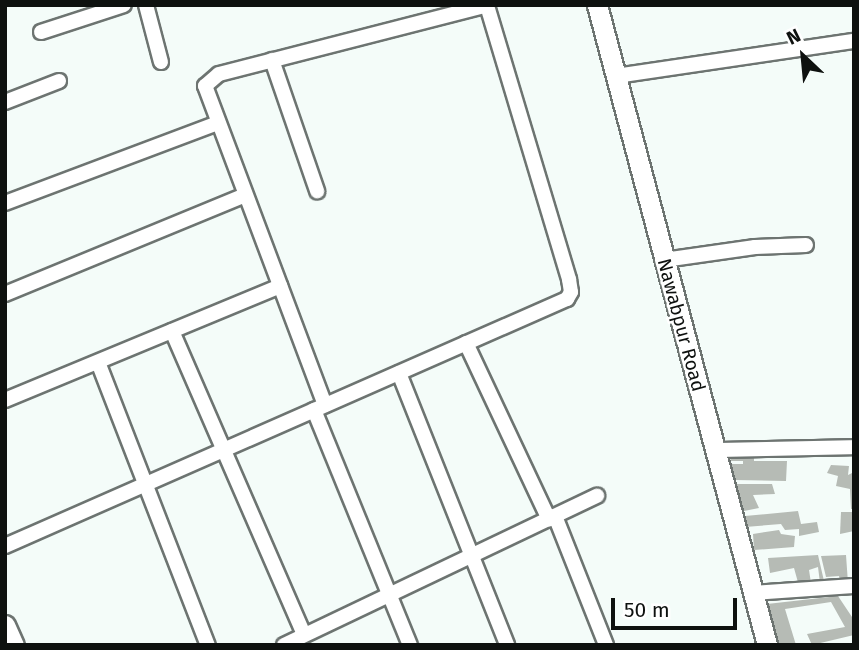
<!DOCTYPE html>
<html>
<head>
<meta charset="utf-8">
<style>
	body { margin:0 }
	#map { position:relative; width:859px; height:650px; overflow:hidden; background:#f4fcf9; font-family:"Fira Sans",sans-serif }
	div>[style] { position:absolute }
	.building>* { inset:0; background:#b6bbb5 }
	.roads { filter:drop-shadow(2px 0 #6d7471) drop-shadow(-2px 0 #6d7471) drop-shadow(0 2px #6d7471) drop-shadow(0 -2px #6d7471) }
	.street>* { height:14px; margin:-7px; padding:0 7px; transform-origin:7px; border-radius:7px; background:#fff }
	.secondary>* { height:19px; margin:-9.5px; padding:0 9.5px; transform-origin:9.5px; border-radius:9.5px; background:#fff }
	span { translate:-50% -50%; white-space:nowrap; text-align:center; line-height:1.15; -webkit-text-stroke:5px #fff; paint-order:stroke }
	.street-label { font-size:19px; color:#0e110f }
	.frame { position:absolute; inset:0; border:7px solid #0e110f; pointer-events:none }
	.north { position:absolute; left:768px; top:21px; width:70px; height:70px; -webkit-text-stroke:5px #fff; paint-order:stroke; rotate:334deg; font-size:19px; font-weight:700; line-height:28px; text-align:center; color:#0e110f }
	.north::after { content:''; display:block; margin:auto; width:24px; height:32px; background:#0e110f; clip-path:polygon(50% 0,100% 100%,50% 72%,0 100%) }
	.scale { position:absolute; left:611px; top:598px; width:126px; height:32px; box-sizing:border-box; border:4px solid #0e110f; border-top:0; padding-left:9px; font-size:21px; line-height:24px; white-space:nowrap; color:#0e110f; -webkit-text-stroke:5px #fff; paint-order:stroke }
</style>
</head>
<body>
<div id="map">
	<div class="building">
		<div style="clip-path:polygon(742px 452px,744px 458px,754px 456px,754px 461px,787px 461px,786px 481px,735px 480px,730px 464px,743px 464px,743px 461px,731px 461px,728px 453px)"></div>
		<div style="clip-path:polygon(831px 465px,849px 466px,848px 475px,854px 472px,854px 509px,851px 509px,850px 489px,836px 486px,838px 476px,827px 473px)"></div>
		<div style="clip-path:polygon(736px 484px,772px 484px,775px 494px,753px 495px,759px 508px,744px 511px)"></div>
		<div style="clip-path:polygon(798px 511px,801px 524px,817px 522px,819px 532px,799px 536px,799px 529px,785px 530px,781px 524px,745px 527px,745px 516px)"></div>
		<div style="clip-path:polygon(841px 512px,854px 512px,854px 531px,840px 534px)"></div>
		<div style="clip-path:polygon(779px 530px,781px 534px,795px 536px,794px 547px,754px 550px,753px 534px)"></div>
		<div style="clip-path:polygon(818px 555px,824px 581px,820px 583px,818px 567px,809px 570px,811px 583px,799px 586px,794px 568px,770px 573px,768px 558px)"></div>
		<div style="clip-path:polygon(846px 555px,848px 583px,841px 585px,839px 576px,826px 577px,821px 556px)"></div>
		<div style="clip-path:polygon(838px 596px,854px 620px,854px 635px,812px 645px,807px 634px,845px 627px,831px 602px,785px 609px,796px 645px,779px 645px,767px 604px)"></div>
	</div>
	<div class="roads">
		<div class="street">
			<div style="left:146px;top:5px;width:59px;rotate:75.3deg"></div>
			<div style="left:41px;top:32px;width:87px;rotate:-18deg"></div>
			<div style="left:272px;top:60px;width:139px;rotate:71deg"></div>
			<div style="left:616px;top:76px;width:241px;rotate:-8.4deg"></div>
			<div style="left:5px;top:102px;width:58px;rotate:-21.3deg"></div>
			<div style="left:5px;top:203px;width:228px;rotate:-20.6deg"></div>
			<div style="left:664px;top:260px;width:92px;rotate:-8.1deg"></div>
			<div style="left:755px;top:247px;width:51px;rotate:-2.2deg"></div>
			<div style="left:5px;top:294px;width:260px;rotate:-22.4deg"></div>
			<div style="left:172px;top:331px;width:331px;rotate:66.5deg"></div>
			<div style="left:466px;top:343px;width:195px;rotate:64.8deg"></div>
			<div style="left:98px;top:362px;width:304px;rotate:68.8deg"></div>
			<div style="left:399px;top:373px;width:293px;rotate:68.3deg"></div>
			<div style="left:5px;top:400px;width:298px;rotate:-22.5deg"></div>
			<div style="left:325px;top:405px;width:341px;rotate:-110.6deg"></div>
			<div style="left:205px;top:86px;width:18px;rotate:-41deg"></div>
			<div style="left:219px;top:74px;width:277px;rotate:-14.4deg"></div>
			<div style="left:314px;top:410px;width:254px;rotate:67.8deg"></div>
			<div style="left:714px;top:450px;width:140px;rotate:-1.2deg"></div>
			<div style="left:555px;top:516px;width:139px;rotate:68.4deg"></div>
			<div style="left:5px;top:546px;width:614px;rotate:-23.73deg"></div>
			<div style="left:567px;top:299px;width:8px;rotate:-60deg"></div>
			<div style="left:571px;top:292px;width:13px;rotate:-99deg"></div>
			<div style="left:569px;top:279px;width:286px;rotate:-106.7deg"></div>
			<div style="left:752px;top:593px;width:102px;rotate:-3.9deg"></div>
			<div style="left:284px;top:645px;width:347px;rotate:-25.5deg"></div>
		</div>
		<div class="secondary">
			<div style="left:597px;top:5px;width:662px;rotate:75.12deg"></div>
			<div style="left:5px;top:625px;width:22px;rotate:66deg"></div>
		</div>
	</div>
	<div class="street-label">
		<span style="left:681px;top:325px;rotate:75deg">Nawabpur Road</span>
	</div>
	<div class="frame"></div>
	<div class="north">N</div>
	<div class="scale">50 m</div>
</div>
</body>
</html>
